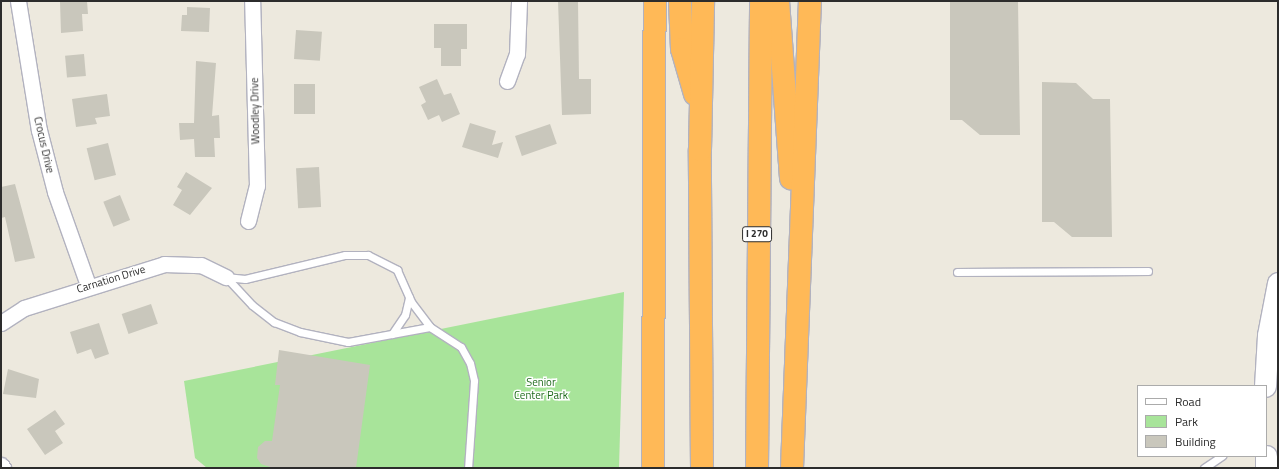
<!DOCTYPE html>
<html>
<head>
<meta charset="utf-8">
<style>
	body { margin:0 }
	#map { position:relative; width:1279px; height:469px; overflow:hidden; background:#ede9de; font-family:"Titillium Web",sans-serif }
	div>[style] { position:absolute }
	.green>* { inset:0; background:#a8e49a }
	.building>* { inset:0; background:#c9c7bc; transform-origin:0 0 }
	.roads { filter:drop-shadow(1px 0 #b2b2bf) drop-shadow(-1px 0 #b2b2bf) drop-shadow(0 1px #b2b2bf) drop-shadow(0 -1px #b2b2bf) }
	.lane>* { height:7px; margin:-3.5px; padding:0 3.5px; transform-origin:3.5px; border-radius:3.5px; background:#fff }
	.street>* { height:15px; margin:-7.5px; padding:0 7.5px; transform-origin:7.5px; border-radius:7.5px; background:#fff }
	.secondary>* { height:21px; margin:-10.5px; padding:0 10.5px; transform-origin:10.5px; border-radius:10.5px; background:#fff }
	.highway>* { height:22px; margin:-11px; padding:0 11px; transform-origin:11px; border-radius:11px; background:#ffb957 }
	span { translate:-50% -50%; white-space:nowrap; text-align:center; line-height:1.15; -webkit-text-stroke:3px #fff; paint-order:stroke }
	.shield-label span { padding:1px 3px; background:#fff; border:1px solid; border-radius:3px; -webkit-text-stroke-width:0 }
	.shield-label { font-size:10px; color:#2c2c2c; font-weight:700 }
	.street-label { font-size:11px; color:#2c2c2c }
	.park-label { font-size:11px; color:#1e6a1a }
	.frame { position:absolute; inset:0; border:2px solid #2c2c2c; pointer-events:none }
	.legend { position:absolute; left:1137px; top:385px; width:130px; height:72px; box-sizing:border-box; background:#fff; border:1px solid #ababab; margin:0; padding:5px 7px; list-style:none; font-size:12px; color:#2c2c2c }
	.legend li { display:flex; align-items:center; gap:8px; height:20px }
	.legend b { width:20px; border:1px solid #ababab }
</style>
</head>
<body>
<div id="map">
	<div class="green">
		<div style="clip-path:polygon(624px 292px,619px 468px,207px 468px,195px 458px,184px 381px)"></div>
	</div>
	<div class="building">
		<div style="clip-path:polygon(87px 1px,88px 14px,82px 14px,83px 31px,61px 33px,60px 2px)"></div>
		<div style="clip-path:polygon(558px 1px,578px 1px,579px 79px,591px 79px,591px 114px,562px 115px)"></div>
		<div style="clip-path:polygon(950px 1px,1018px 1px,1020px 135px,980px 135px,962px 120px,950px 120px)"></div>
		<div style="clip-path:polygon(187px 7px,210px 8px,209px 32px,181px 31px,182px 15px,187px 15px)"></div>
		<div style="clip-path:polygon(434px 24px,467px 24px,467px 49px,461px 49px,461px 66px,441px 66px,441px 48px,434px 48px)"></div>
		<div style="left:296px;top:30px;width:26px;height:29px;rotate:4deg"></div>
		<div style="left:84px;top:54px;width:22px;height:19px;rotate:85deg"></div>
		<div style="clip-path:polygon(196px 61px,216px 63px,212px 116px,219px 115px,220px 138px,214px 138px,215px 157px,195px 157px,194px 139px,180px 140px,179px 123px,194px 123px)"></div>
		<div style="clip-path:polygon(437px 79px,444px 95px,451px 93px,460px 114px,442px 122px,439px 115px,428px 120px,421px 105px,426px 102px,419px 87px)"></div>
		<div style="clip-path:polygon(1042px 82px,1076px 83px,1093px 99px,1110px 99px,1112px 237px,1072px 237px,1054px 222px,1042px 222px)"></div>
		<div style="left:294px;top:84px;width:21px;height:30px"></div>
		<div style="clip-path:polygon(107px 94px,110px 116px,95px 118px,97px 124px,76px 127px,72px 99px)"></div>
		<div style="clip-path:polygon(470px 123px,496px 131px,492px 145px,503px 142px,498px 158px,462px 147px)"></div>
		<div style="left:550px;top:124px;width:21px;height:37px;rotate:71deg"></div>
		<div style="left:108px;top:143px;width:33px;height:22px;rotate:76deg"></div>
		<div style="left:319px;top:167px;width:40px;height:23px;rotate:87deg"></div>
		<div style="clip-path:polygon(186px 172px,212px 188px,190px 215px,173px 205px,182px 190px,177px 187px)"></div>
		<div style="clip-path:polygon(15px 184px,35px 258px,15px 262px,5px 217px,1px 218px,1px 187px)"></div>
		<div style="left:120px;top:195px;width:27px;height:18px;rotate:68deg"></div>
		<div style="left:151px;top:304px;width:21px;height:31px;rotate:71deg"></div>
		<div style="clip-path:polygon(99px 323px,109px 354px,95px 359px,91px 349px,77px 354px,70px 332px)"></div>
		<div style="clip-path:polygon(279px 350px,370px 365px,356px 468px,273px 468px,261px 464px,257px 458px,258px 447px,265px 441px,272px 441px,280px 385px,275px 385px)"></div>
		<div style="clip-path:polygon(8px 369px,39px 379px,36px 398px,3px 394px)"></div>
		<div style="clip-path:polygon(55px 410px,65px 424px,55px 431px,63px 443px,45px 455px,27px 429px)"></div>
	</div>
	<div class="roads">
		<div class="lane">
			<div style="left:957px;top:272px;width:191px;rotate:-0.3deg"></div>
			<div style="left:226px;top:277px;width:38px;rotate:47deg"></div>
			<div style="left:252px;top:305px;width:28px;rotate:38deg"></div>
			<div style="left:274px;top:322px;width:28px;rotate:21deg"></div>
			<div style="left:300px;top:332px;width:49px;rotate:11.8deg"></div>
			<div style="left:348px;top:342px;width:83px;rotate:-10.4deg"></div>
			<div style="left:430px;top:327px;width:37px;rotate:33deg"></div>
			<div style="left:461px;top:347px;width:18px;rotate:61deg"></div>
			<div style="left:470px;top:363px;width:18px;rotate:77deg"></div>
			<div style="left:474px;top:381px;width:87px;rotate:93.9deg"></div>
			<div style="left:226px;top:277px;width:19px;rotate:6deg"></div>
			<div style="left:245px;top:279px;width:103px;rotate:-13.5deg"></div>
			<div style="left:345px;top:255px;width:23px"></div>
			<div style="left:368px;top:255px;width:33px;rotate:27deg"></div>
			<div style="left:397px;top:270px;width:36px;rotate:66deg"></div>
			<div style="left:412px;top:303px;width:30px;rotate:53deg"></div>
			<div style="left:392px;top:334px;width:23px;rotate:-56deg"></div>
			<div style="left:405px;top:315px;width:18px;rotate:-77deg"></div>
			<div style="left:1204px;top:468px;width:22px;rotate:-34deg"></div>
		</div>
		<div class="street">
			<div style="left:18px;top:1px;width:131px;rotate:80.8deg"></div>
			<div style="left:39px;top:130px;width:64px;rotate:75.5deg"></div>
			<div style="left:55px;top:192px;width:99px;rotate:70.5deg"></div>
			<div style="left:507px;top:81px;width:29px;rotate:-70deg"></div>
			<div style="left:517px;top:54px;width:53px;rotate:-87.8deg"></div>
			<div style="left:248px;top:221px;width:36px;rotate:-76deg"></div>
			<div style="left:257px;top:186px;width:185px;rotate:-91.5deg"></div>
			<div style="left:1px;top:323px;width:27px;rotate:-33deg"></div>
			<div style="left:24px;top:308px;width:147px;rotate:-17.4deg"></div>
			<div style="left:164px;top:264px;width:37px;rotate:2deg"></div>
			<div style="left:201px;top:265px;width:28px;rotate:26deg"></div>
			<div style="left:1px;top:465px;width:4px;rotate:56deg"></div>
		</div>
		<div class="secondary">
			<div style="left:1265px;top:386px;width:51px;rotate:-86.6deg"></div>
			<div style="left:1268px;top:335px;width:53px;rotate:-79.1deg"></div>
			<div style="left:1266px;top:456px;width:12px;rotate:90deg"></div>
		</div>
		<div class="highway">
			<div style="left:680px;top:1px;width:48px;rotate:87.6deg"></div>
			<div style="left:682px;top:49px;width:47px;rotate:73.9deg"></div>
			<div style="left:778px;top:1px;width:178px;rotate:85.8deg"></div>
			<div style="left:653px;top:468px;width:467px;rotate:-89.8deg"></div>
			<div style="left:702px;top:468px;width:318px;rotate:-90.4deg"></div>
			<div style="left:700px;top:150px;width:149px;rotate:-88.8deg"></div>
			<div style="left:757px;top:468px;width:467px;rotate:-89.5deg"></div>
			<div style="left:792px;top:468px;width:467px;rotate:-87.8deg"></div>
		</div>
	</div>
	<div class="shield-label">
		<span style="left:757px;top:234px">I 270</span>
	</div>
	<div class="street-label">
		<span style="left:255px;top:111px;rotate:-91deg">Woodley Drive</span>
		<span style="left:44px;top:145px;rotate:77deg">Crocus Drive</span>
		<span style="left:111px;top:279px;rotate:-17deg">Carnation Drive</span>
	</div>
	<div class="park-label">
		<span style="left:541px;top:389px">Senior<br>Center Park</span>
	</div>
	<div class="frame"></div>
	<ul class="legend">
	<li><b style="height:5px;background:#fff"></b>Road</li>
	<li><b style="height:11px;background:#a8e49a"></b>Park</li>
	<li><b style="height:11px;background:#c9c7bc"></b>Building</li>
	</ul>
</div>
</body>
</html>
